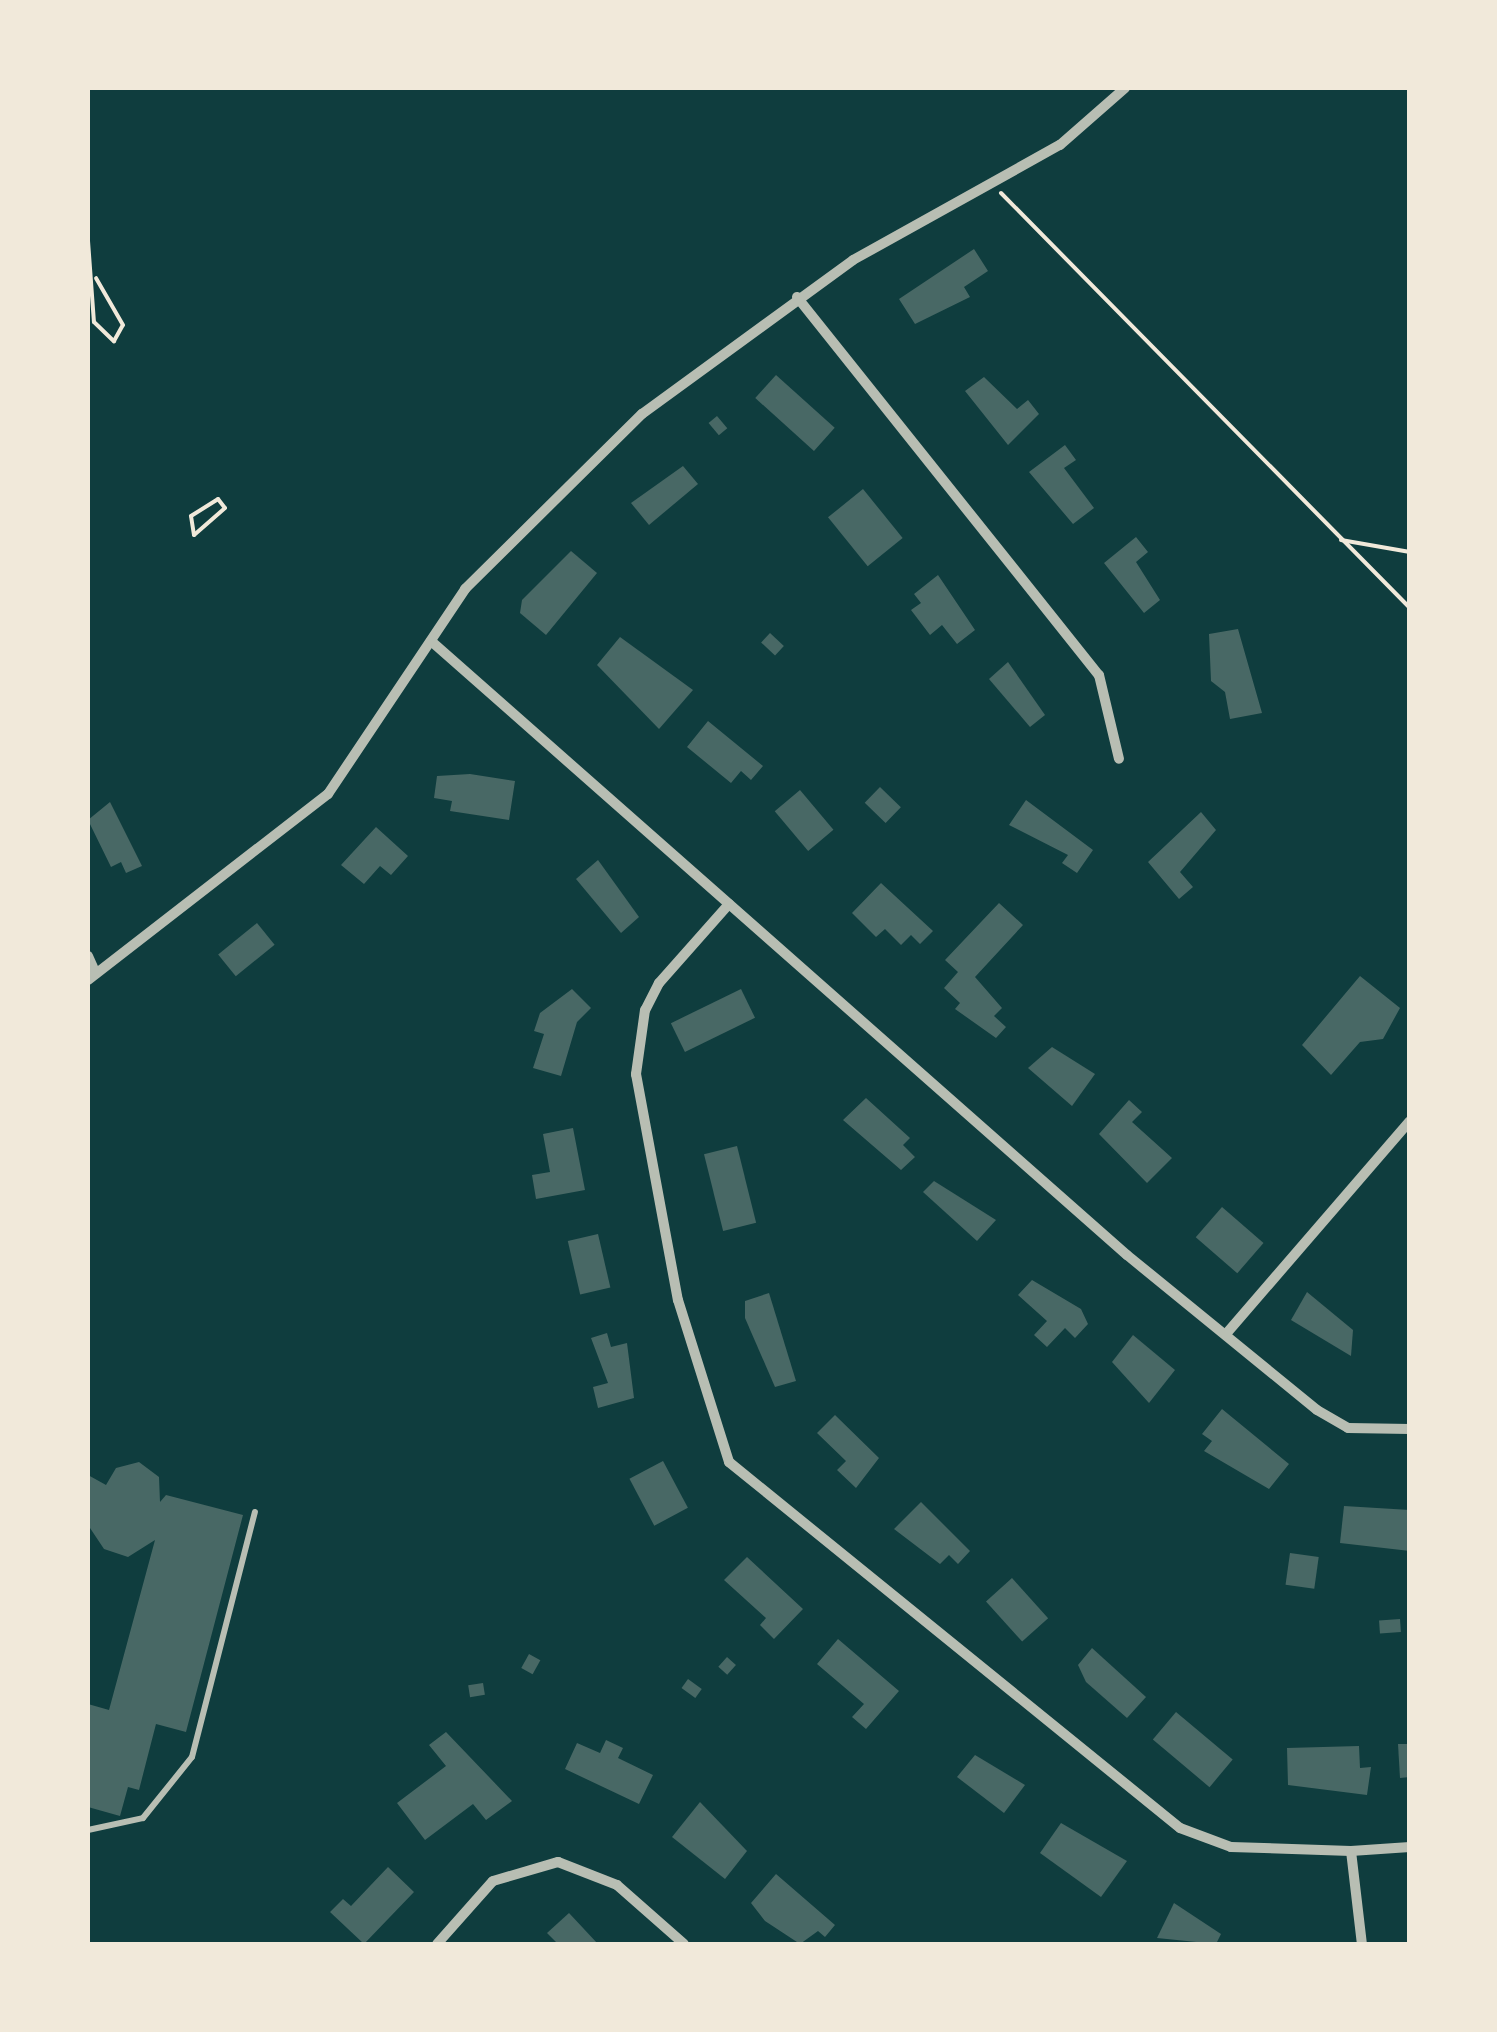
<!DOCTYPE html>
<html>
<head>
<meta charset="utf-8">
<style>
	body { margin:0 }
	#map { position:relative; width:1497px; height:2032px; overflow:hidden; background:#0f3d3e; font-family:Spectral,serif }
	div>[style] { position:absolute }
	.building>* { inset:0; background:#486865; transform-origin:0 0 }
	.path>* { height:4px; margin:-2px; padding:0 2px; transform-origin:2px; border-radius:2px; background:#f1e9da }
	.service>* { height:6px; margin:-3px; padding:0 3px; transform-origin:3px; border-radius:3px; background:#b8beb3 }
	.minor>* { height:10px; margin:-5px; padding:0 5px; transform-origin:5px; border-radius:5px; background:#b8beb3 }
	span { translate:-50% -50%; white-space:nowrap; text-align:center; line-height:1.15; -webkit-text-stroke:9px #f1e9da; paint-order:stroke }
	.frame { position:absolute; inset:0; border:90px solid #f1e9da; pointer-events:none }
</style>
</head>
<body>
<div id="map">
	<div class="building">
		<div style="clip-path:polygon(974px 249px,988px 271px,964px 287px,970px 297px,915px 324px,899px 299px)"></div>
		<div style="left:776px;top:375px;width:79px;height:31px;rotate:42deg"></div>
		<div style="clip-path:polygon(984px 377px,1017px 409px,1028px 400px,1039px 414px,1008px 445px,965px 391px)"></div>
		<div style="left:717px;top:416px;width:16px;height:11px;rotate:50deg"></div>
		<div style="clip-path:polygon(1065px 445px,1076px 460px,1064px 468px,1094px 508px,1073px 524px,1029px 472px)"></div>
		<div style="clip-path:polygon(683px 466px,698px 484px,649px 525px,631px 503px)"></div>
		<div style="left:863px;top:489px;width:63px;height:45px;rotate:51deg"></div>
		<div style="clip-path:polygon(1136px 537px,1148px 552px,1136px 562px,1160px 600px,1144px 613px,1104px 563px)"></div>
		<div style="clip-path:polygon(571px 551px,597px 573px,546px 635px,520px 613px,522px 600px)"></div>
		<div style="clip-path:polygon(938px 575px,975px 630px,957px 644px,942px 625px,930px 635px,911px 610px,921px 603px,914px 594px)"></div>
		<div style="clip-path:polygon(1238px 629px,1262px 713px,1230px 719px,1225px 692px,1211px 681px,1209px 634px)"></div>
		<div style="left:770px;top:633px;width:19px;height:13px;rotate:43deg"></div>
		<div style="clip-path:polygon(620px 637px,693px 690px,659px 729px,597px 665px)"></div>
		<div style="clip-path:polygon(1008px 662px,1045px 715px,1030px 727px,989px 679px)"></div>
		<div style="clip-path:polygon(708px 721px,763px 766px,751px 780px,741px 771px,731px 783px,687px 747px)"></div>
		<div style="clip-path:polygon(470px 774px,515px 781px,509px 820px,450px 811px,452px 801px,434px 798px,437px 776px)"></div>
		<div style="left:880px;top:787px;width:29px;height:22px;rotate:44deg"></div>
		<div style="left:800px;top:790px;width:52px;height:33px;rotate:50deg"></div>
		<div style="clip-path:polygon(1026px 800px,1093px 850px,1077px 873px,1062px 863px,1068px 855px,1009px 825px)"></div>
		<div style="clip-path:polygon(110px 802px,142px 866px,126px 873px,121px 862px,111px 867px,88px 820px)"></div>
		<div style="clip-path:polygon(1201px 812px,1216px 830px,1180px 872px,1193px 887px,1179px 899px,1148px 862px)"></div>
		<div style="clip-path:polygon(376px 827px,408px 856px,391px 875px,380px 866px,364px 884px,341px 865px)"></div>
		<div style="clip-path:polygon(598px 860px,639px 917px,621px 933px,576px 879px)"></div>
		<div style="clip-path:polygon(881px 883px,933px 931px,920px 944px,911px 935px,901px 945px,885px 929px,876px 937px,852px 913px)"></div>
		<div style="clip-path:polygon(999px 903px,1023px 925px,975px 977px,1002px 1008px,994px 1016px,1006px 1027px,996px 1038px,955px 1009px,960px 1003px,944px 988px,958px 972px,945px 960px)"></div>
		<div style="left:257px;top:923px;width:28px;height:50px;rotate:51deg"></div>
		<div style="clip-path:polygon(1360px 976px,1400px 1008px,1383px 1039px,1360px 1042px,1331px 1075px,1302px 1045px)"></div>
		<div style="clip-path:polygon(572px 989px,591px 1008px,577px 1022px,561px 1076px,533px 1068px,544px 1034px,534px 1031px,540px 1013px)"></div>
		<div style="left:741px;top:989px;width:32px;height:78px;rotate:64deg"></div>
		<div style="clip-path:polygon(1052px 1047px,1095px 1074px,1072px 1106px,1028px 1068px)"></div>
		<div style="clip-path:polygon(866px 1098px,910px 1138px,903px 1145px,915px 1157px,901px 1170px,843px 1120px)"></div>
		<div style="clip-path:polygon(1129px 1100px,1142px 1112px,1132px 1122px,1172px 1158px,1147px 1183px,1099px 1134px)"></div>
		<div style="clip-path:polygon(573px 1128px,585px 1190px,536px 1199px,532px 1175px,550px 1172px,543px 1134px)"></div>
		<div style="left:737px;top:1146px;width:79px;height:34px;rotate:76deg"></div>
		<div style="clip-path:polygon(934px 1181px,996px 1220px,977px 1241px,923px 1192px)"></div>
		<div style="left:1222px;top:1207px;width:55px;height:40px;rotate:41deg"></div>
		<div style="left:598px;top:1234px;width:55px;height:31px;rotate:77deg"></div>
		<div style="clip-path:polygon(1032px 1280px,1081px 1309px,1088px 1324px,1075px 1338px,1065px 1328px,1047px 1347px,1034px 1335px,1047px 1321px,1018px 1295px)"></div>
		<div style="clip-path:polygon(1307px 1292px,1353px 1330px,1351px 1356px,1291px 1320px)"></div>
		<div style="clip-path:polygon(769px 1293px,796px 1381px,775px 1387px,745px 1318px,745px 1301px)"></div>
		<div style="clip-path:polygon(607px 1333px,611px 1347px,627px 1343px,634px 1398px,598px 1408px,593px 1387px,608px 1383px,591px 1338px)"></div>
		<div style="clip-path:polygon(1133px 1335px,1175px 1370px,1149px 1403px,1112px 1362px)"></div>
		<div style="clip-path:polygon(1222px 1409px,1289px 1464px,1269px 1489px,1204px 1451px,1212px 1441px,1202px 1434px)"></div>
		<div style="clip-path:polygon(835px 1415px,879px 1458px,856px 1488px,837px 1470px,846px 1461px,817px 1433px)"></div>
		<div style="left:663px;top:1461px;width:53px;height:38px;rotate:62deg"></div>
		<div style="clip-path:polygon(139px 1462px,159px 1477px,160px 1502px,166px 1495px,243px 1515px,186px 1732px,156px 1724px,139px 1790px,128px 1787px,120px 1816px,88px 1807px,88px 1704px,109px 1710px,155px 1540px,128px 1557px,104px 1549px,88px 1525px,88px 1475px,106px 1485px,116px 1468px)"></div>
		<div style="clip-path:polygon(921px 1502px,970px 1551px,958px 1564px,949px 1555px,940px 1564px,894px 1529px)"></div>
		<div style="clip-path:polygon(1344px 1506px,1410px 1510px,1410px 1551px,1340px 1543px)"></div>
		<div style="left:1290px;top:1553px;width:29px;height:32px;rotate:8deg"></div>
		<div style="clip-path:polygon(747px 1557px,803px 1609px,774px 1639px,760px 1625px,766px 1618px,724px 1580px)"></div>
		<div style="left:1012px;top:1578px;width:54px;height:35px;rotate:48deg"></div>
		<div style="left:1400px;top:1619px;width:13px;height:21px;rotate:86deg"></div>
		<div style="clip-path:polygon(838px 1639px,899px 1691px,866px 1729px,852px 1717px,864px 1704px,817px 1664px)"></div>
		<div style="clip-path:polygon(1092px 1648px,1146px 1697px,1127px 1718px,1086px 1682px,1078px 1665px)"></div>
		<div style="left:529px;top:1654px;width:13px;height:16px;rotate:29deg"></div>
		<div style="left:727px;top:1657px;width:12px;height:13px;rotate:42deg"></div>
		<div style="left:688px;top:1679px;width:17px;height:11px;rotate:36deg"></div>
		<div style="left:483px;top:1683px;width:12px;height:15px;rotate:81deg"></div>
		<div style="left:1176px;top:1712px;width:74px;height:36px;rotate:40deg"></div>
		<div style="clip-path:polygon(446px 1732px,512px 1801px,486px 1820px,473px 1804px,425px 1840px,397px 1803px,446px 1766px,429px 1745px)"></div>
		<div style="clip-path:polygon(606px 1740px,623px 1748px,618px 1758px,653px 1775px,639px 1804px,565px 1769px,577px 1743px,600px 1753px)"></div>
		<div style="clip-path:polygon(1398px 1744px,1410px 1744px,1410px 1777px,1400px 1778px)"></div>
		<div style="clip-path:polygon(1359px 1746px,1360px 1768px,1371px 1767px,1367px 1795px,1288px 1785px,1287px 1748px)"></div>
		<div style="clip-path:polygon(975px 1755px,1025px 1785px,1004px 1813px,957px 1777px)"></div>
		<div style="clip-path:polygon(700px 1802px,747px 1851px,725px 1879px,672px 1837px)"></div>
		<div style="clip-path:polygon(1061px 1823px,1127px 1861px,1101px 1897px,1040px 1853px)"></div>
		<div style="clip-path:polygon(388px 1867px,414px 1892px,364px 1944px,330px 1912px,343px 1899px,351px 1906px)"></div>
		<div style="clip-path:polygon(776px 1874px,835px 1925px,825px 1937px,818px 1931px,800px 1944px,765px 1921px,751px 1903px)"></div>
		<div style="clip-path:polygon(1174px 1903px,1221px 1934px,1216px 1944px,1157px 1938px)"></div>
		<div style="clip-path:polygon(569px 1913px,598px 1944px,558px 1944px,547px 1933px)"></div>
	</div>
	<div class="path">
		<div style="left:1001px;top:193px;width:583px;rotate:45.42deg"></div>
		<div style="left:88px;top:241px;width:81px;rotate:85.8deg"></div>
		<div style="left:94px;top:322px;width:28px;rotate:44deg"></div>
		<div style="left:114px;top:341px;width:18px;rotate:-61deg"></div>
		<div style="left:123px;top:325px;width:54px;rotate:-119.9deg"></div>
		<div style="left:218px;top:499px;width:11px;rotate:52deg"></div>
		<div style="left:225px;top:508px;width:41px;rotate:138.9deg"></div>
		<div style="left:194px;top:535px;width:19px;rotate:-99deg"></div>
		<div style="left:191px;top:516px;width:32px;rotate:-32deg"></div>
		<div style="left:1341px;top:540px;width:70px;rotate:9.9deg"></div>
	</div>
	<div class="service">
		<div style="left:88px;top:1830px;width:56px;rotate:-12.3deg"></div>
		<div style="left:143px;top:1818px;width:78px;rotate:-51.2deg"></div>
		<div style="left:192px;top:1757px;width:253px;rotate:-75.6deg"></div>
	</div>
	<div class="minor">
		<div style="left:797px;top:297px;width:484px;rotate:51.4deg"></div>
		<div style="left:1099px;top:675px;width:86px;rotate:76.6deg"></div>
		<div style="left:431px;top:641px;width:928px;rotate:41.42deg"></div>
		<div style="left:1127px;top:1255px;width:245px;rotate:39.2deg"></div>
		<div style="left:1317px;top:1410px;width:36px;rotate:30deg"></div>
		<div style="left:1348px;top:1428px;width:62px;rotate:0.9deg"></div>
		<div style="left:729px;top:904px;width:106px;rotate:131.5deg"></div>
		<div style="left:659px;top:983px;width:30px;rotate:117deg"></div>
		<div style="left:645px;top:1010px;width:65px;rotate:98deg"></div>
		<div style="left:636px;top:1074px;width:230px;rotate:79.5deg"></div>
		<div style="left:678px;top:1300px;width:170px;rotate:72.5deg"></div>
		<div style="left:729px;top:1462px;width:581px;rotate:39.06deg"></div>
		<div style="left:1180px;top:1828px;width:54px;rotate:20.4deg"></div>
		<div style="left:1231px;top:1847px;width:120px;rotate:1.9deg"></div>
		<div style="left:1351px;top:1851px;width:94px;rotate:83.3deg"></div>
		<div style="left:88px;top:956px;width:17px;rotate:66deg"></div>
		<div style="left:88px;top:980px;width:304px;rotate:-37.8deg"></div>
		<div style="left:328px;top:794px;width:247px;rotate:-56.2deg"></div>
		<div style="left:465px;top:589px;width:249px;rotate:-44.7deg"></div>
		<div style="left:642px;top:414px;width:261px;rotate:-36.1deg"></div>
		<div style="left:853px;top:260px;width:237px;rotate:-29.1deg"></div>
		<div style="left:1060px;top:145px;width:86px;rotate:-41.2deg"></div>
		<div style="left:1226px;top:1334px;width:281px;rotate:-49.2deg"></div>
		<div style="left:1351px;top:1851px;width:59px;rotate:-3.9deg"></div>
		<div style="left:437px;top:1944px;width:84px;rotate:-48.4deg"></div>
		<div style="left:493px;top:1881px;width:68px;rotate:-16.3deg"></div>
		<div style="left:558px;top:1862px;width:63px;rotate:21.3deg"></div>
		<div style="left:617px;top:1885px;width:89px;rotate:41.4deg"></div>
	</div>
	<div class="frame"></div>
</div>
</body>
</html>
